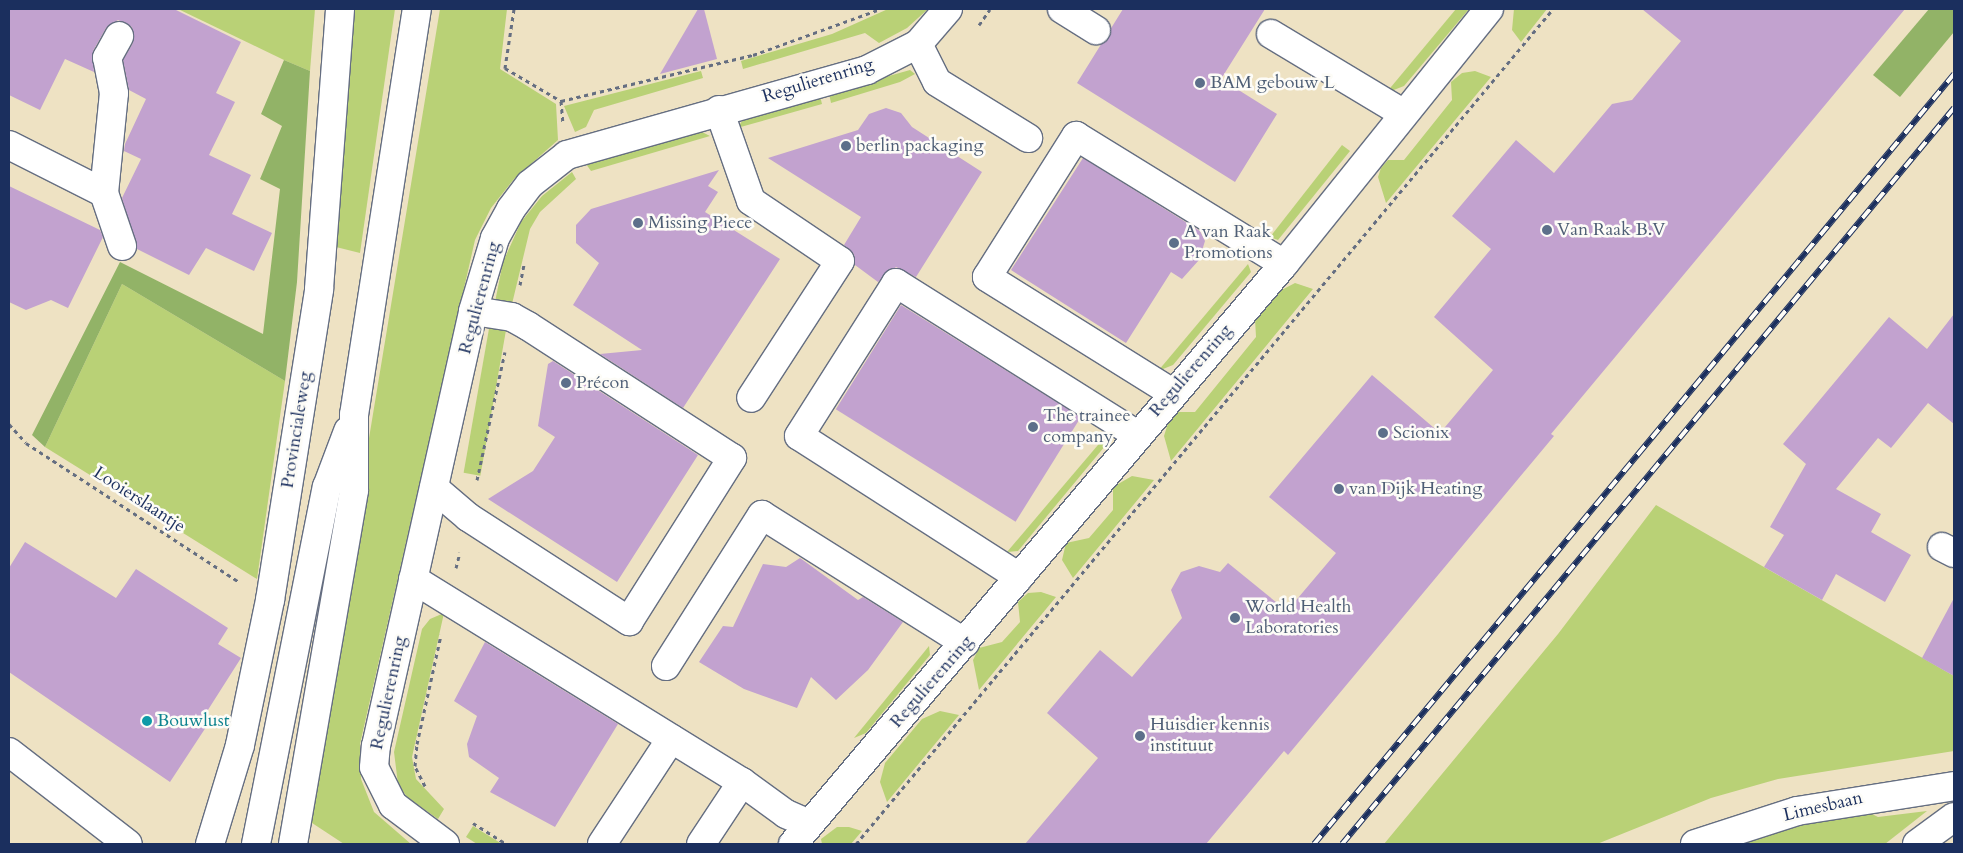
<!DOCTYPE html>
<html>
<head>
<meta charset="utf-8">
<style>
	body { margin:0 }
	#map { position:relative; width:1963px; height:853px; overflow:hidden; background:#eee2c3; font-family:Cardo,serif }
	div>[style] { position:absolute }
	.green>* { inset:0; background:#b9d176; transform-origin:0 0 }
	.forest>* { inset:0; background:#92b367 }
	.building>* { inset:0; background:#c2a2cf; transform-origin:0 0 }
	.path>* { height:3px; margin-top:-1.5px; transform-origin:0; background:repeating-linear-gradient(90deg,#656e81 0 4px,transparent 0 8px) }
	.roads { filter:drop-shadow(1px 0 #656e81) drop-shadow(-1px 0 #656e81) drop-shadow(0 1px #656e81) drop-shadow(0 -1px #656e81) }
	.minor>* { height:28px; margin:-14px; padding:0 14px; transform-origin:14px; border-radius:14px; background:#fff }
	.major>* { height:28px; margin:-14px; padding:0 14px; transform-origin:14px; border-radius:14px; background:#fff }
	.rail>* { height:5.5px; margin-top:-2.75px; transform-origin:0; background:repeating-linear-gradient(90deg,#fdfcf7 0 11px,#1b2f5e 0 22px); box-sizing:border-box; border-block:1px solid #1b2f5e }
	.dots>* { width:14px; height:14px; translate:-50% -50%; box-sizing:border-box; border:2px solid #fdfcf7; border-radius:50% }
	span { translate:-50% -50%; white-space:nowrap; text-align:center; line-height:1.15; -webkit-text-stroke:5px #fdfcf7; paint-order:stroke }
	.street-label { font-size:18px; color:#1b2f5e }
	.service-label { font-size:18px; color:#4e5e75 }
	.left { translate:0 -50%; text-align:left }
	.culture-label { font-size:18px; color:#0d838f }
	.frame { position:absolute; inset:0; border:10px solid #1b2f5e; pointer-events:none }
</style>
</head>
<body>
<div id="map">
	<div class="green">
		<div style="clip-path:polygon(178px 9px,315px 9px,310px 71px,284px 60px)"></div>
		<div style="clip-path:polygon(355px 9px,395px 9px,360px 253px,336px 247px)"></div>
		<div style="clip-path:polygon(440px 9px,507px 9px,500px 69px,556px 104px,558px 140px,514px 179px,491px 208px,475px 240px,360px 744px,361px 779px,374px 812px,411px 844px,344px 844px,306px 819px)"></div>
		<div style="clip-path:polygon(888px 9px,928px 9px,907px 28px,879px 43px,865px 33px,743px 69px,741px 61px,832px 34px)"></div>
		<div style="clip-path:polygon(1456px 9px,1469px 9px,1404px 86px,1386px 93px)"></div>
		<div style="clip-path:polygon(1514px 9px,1547px 9px,1521px 42px,1512px 30px)"></div>
		<div style="clip-path:polygon(910px 70px,915px 74px,900px 82px,831px 103px,829px 93px)"></div>
		<div style="clip-path:polygon(701px 71px,703px 78px,594px 110px,586px 127px,575px 132px,564px 106px)"></div>
		<div style="clip-path:polygon(1475px 71px,1491px 77px,1386px 203px,1378px 177px,1381px 168px,1388px 160px,1404px 160px,1452px 100px,1451px 82px,1462px 73px)"></div>
		<div style="clip-path:polygon(820px 96px,822px 104px,737px 128px,746px 116px)"></div>
		<div style="clip-path:polygon(700px 131px,710px 136px,591px 171px,586px 164px)"></div>
		<div style="clip-path:polygon(1342px 145px,1350px 151px,1278px 240px,1270px 237px)"></div>
		<div style="clip-path:polygon(572px 172px,576px 179px,540px 212px,530px 229px,512px 304px,495px 302px,503px 262px,521px 222px,542px 196px)"></div>
		<div style="clip-path:polygon(1248px 264px,1251px 272px,1173px 365px,1158px 371px)"></div>
		<div style="clip-path:polygon(1295px 283px,1313px 289px,1171px 461px,1164px 436px,1169px 420px,1178px 412px,1195px 412px,1256px 337px,1255px 319px,1274px 294px)"></div>
		<div style="clip-path:polygon(122px 284px,285px 381px,257px 579px,45px 447px)"></div>
		<div style="left:490px;top:323px;width:17px;height:152px;rotate:10deg"></div>
		<div style="clip-path:polygon(1109px 432px,1110px 440px,1018px 551px,1007px 552px)"></div>
		<div style="clip-path:polygon(1132px 476px,1154px 480px,1073px 578px,1062px 560px,1066px 543px,1089px 538px,1113px 510px,1113px 487px)"></div>
		<div style="clip-path:polygon(1656px 505px,1954px 676px,1954px 751px,1778px 779px,1711px 798px,1597px 844px,1384px 844px,1558px 634px)"></div>
		<div style="clip-path:polygon(1041px 592px,1056px 597px,979px 690px,973px 660px,979px 648px,1002px 642px,1020px 622px,1018px 602px,1028px 593px)"></div>
		<div style="clip-path:polygon(444px 613px,412px 757px,416px 779px,444px 809px,438px 819px,407px 797px,398px 784px,394px 752px,422px 629px,430px 619px)"></div>
		<div style="clip-path:polygon(929px 646px,930px 655px,866px 733px,854px 738px)"></div>
		<div style="clip-path:polygon(940px 711px,959px 715px,887px 802px,880px 782px,885px 763px,922px 719px)"></div>
		<div style="clip-path:polygon(1927px 811px,1885px 844px,1732px 844px,1830px 818px,1868px 812px,1878px 817px)"></div>
		<div style="clip-path:polygon(473px 826px,502px 844px,477px 844px,466px 837px)"></div>
		<div style="clip-path:polygon(837px 827px,849px 827px,862px 831px,851px 844px,822px 844px,821px 839px)"></div>
	</div>
	<div class="forest">
		<div style="clip-path:polygon(1929px 9px,1954px 9px,1954px 32px,1900px 97px,1873px 75px)"></div>
		<div style="clip-path:polygon(284px 60px,310px 71px,297px 282px,285px 381px,122px 284px,45px 447px,32px 435px,120px 262px,263px 334px,280px 189px,260px 179px,282px 126px,261px 114px)"></div>
	</div>
	<div class="building">
		<div style="clip-path:polygon(9px 9px,174px 9px,241px 42px,216px 93px,235px 102px,209px 155px,251px 175px,232px 214px,272px 233px,254px 271px,206px 248px,189px 275px,137px 249px,122px 198px,141px 159px,124px 151px,125px 144px,146px 99px,129px 90px,123px 60px,133px 43px,132px 27px,118px 20px,106px 28px,93px 51px,94px 72px,65px 59px,40px 110px,9px 95px)"></div>
		<div style="clip-path:polygon(698px 9px,704px 9px,717px 59px,660px 74px)"></div>
		<div style="clip-path:polygon(1123px 9px,1265px 9px,1221px 79px,1277px 114px,1235px 182px,1077px 83px)"></div>
		<div style="clip-path:polygon(1642px 9px,1905px 9px,1551px 434px,1554px 436px,1288px 755px,1284px 751px,1206px 844px,1025px 844px,1098px 758px,1047px 713px,1100px 650px,1132px 677px,1182px 618px,1171px 590px,1181px 572px,1199px 566px,1220px 572px,1228px 563px,1287px 611px,1336px 553px,1269px 497px,1372px 375px,1440px 433px,1493px 370px,1434px 317px,1491px 249px,1452px 216px,1516px 140px,1554px 173px,1612px 104px,1632px 100px,1681px 41px)"></div>
		<div style="clip-path:polygon(886px 108px,901px 113px,912px 127px,982px 172px,916px 277px,896px 267px,878px 282px,855px 265px,854px 254px,844px 245px,861px 217px,768px 158px,858px 130px,869px 114px)"></div>
		<div style="clip-path:polygon(1083px 158px,1200px 231px,1205px 241px,1199px 260px,1182px 279px,1171px 272px,1126px 343px,1011px 270px)"></div>
		<div style="clip-path:polygon(719px 170px,708px 186px,718px 192px,705px 212px,780px 259px,683px 408px,600px 354px,642px 350px,573px 305px,599px 263px,576px 243px,576px 225px,591px 209px)"></div>
		<div style="clip-path:polygon(9px 186px,100px 230px,103px 237px,68px 308px,51px 300px,26px 310px,9px 302px)"></div>
		<div style="left:901px;top:305px;width:212px;height:123px;rotate:32deg"></div>
		<div style="clip-path:polygon(1954px 314px,1954px 424px,1928px 403px,1891px 448px,1878px 438px,1836px 489px,1881px 514px,1871px 532px,1911px 555px,1885px 602px,1836px 574px,1822px 600px,1764px 567px,1784px 535px,1770px 527px,1806px 464px,1783px 444px,1889px 317px,1927px 349px)"></div>
		<div style="clip-path:polygon(553px 361px,698px 455px,617px 582px,488px 499px,533px 471px,555px 437px,538px 426px,548px 364px)"></div>
		<div style="clip-path:polygon(25px 542px,116px 598px,136px 569px,228px 628px,218px 644px,241px 658px,206px 713px,212px 718px,170px 782px,9px 672px,9px 568px)"></div>
		<div style="clip-path:polygon(800px 558px,858px 600px,863px 597px,903px 622px,868px 670px,836px 700px,811px 677px,797px 708px,744px 689px,699px 662px,723px 626px,733px 627px,763px 564px,786px 567px)"></div>
		<div style="clip-path:polygon(1954px 598px,1954px 676px,1922px 658px)"></div>
		<div style="clip-path:polygon(485px 642px,618px 724px,555px 827px,490px 792px,499px 778px,469px 757px,467px 744px,477px 716px,454px 701px)"></div>
	</div>
	<div class="path">
		<div style="left:514px;top:9px;width:60px;rotate:98.7deg"></div>
		<div style="left:505px;top:68px;width:65px;rotate:30.5deg"></div>
		<div style="left:561px;top:101px;width:22px;rotate:85deg"></div>
		<div style="left:979px;top:25px;width:19px;rotate:-55deg"></div>
		<div style="left:561px;top:101px;width:197px;rotate:-13.5deg"></div>
		<div style="left:753px;top:55px;width:135px;rotate:-19.9deg"></div>
		<div style="left:520px;top:285px;width:21px;rotate:-79deg"></div>
		<div style="left:9px;top:424px;width:25px;rotate:48deg"></div>
		<div style="left:26px;top:443px;width:254px;rotate:33.1deg"></div>
		<div style="left:477px;top:480px;width:131px;rotate:-77.7deg"></div>
		<div style="left:456px;top:568px;width:16px;rotate:-76deg"></div>
		<div style="left:425px;top:786px;width:22px;rotate:-117deg"></div>
		<div style="left:415px;top:766px;width:22px;rotate:-85deg"></div>
		<div style="left:417px;top:744px;width:112px;rotate:-77.6deg"></div>
		<div style="left:473px;top:823px;width:39px;rotate:32deg"></div>
		<div style="left:856px;top:844px;width:1088px;rotate:-50.15deg"></div>
	</div>
	<div class="roads">
		<div class="minor">
			<div style="left:1062px;top:9px;width:40px;rotate:32deg"></div>
			<div style="left:1271px;top:34px;width:152px;rotate:31deg"></div>
			<div style="left:918px;top:44px;width:42px;rotate:63.4deg"></div>
			<div style="left:937px;top:82px;width:107px;rotate:31.6deg"></div>
			<div style="left:719px;top:110px;width:96px;rotate:70.6deg"></div>
			<div style="left:751px;top:201px;width:107px;rotate:34deg"></div>
			<div style="left:840px;top:261px;width:163px;rotate:123deg"></div>
			<div style="left:9px;top:145px;width:106px;rotate:26.8deg"></div>
			<div style="left:104px;top:193px;width:100px;rotate:-84.3deg"></div>
			<div style="left:114px;top:93px;width:36px;rotate:-101deg"></div>
			<div style="left:107px;top:58px;width:25px;rotate:-61deg"></div>
			<div style="left:104px;top:193px;width:56px;rotate:71.2deg"></div>
			<div style="left:1171px;top:392px;width:217px;rotate:-148deg"></div>
			<div style="left:987px;top:277px;width:167px;rotate:-57.7deg"></div>
			<div style="left:1076px;top:136px;width:244px;rotate:31.6deg"></div>
			<div style="left:434px;top:488px;width:45px;rotate:40.5deg"></div>
			<div style="left:468px;top:517px;width:192px;rotate:32.9deg"></div>
			<div style="left:629px;top:621px;width:193px;rotate:-57.7deg"></div>
			<div style="left:732px;top:458px;width:243px;rotate:-147.1deg"></div>
			<div style="left:528px;top:326px;width:18px;rotate:-151deg"></div>
			<div style="left:512px;top:317px;width:39px;rotate:-171deg"></div>
			<div style="left:1942px;top:547px;width:13px;rotate:27deg"></div>
			<div style="left:1019px;top:577px;width:261px;rotate:-147.3deg"></div>
			<div style="left:799px;top:436px;width:181px;rotate:-57.6deg"></div>
			<div style="left:896px;top:283px;width:285px;rotate:32.2deg"></div>
			<div style="left:413px;top:579px;width:387px;rotate:31.7deg"></div>
			<div style="left:742px;top:782px;width:74px;rotate:123.5deg"></div>
			<div style="left:666px;top:666px;width:179px;rotate:-57.6deg"></div>
			<div style="left:762px;top:515px;width:240px;rotate:32.2deg"></div>
			<div style="left:9px;top:752px;width:150px;rotate:37.7deg"></div>
			<div style="left:742px;top:782px;width:54px;rotate:36deg"></div>
			<div style="left:786px;top:814px;width:25px;rotate:23deg"></div>
			<div style="left:210px;top:844px;width:103px;rotate:-73.1deg"></div>
			<div style="left:240px;top:745px;width:148px;rotate:-78.3deg"></div>
			<div style="left:270px;top:600px;width:315px;rotate:-81deg"></div>
			<div style="left:319px;top:289px;width:281px;rotate:-85.7deg"></div>
			<div style="left:256px;top:844px;width:364px;rotate:-78.8deg"></div>
			<div style="left:327px;top:487px;width:60px;rotate:-69.4deg"></div>
			<div style="left:293px;top:844px;width:359px;rotate:-80.2deg"></div>
			<div style="left:354px;top:490px;width:75px;rotate:-90deg"></div>
			<div style="left:354px;top:415px;width:411px;rotate:-81.2deg"></div>
			<div style="left:445px;top:844px;width:65px;rotate:-143.1deg"></div>
			<div style="left:393px;top:805px;width:42px;rotate:-116.6deg"></div>
			<div style="left:374px;top:767px;width:21px;rotate:-85deg"></div>
			<div style="left:376px;top:746px;width:446px;rotate:-77.4deg"></div>
			<div style="left:473px;top:311px;width:76px;rotate:-73.2deg"></div>
			<div style="left:495px;top:238px;width:33px;rotate:-61deg"></div>
			<div style="left:511px;top:209px;width:31px;rotate:-53deg"></div>
			<div style="left:530px;top:184px;width:47px;rotate:-38.1deg"></div>
			<div style="left:567px;top:155px;width:312px;rotate:-15.8deg"></div>
			<div style="left:867px;top:70px;width:57px;rotate:-27deg"></div>
			<div style="left:918px;top:44px;width:46px;rotate:-49.4deg"></div>
			<div style="left:602px;top:844px;width:126px;rotate:-56.7deg"></div>
			<div style="left:793px;top:844px;width:760px;rotate:-49.75deg"></div>
			<div style="left:1284px;top:264px;width:327px;rotate:-51.2deg"></div>
		</div>
		<div class="major">
			<div style="left:1695px;top:844px;width:107px;rotate:-17.9deg"></div>
			<div style="left:1797px;top:811px;width:159px;rotate:-9deg"></div>
			<div style="left:1917px;top:844px;width:46px;rotate:-36.1deg"></div>
		</div>
	</div>
	<div class="rail">
		<div style="left:1314px;top:844px;width:1001px;rotate:-50.27deg"></div>
		<div style="left:1342px;top:844px;width:957px;rotate:-50.26deg"></div>
	</div>
	<div class="dots">
		<div style="left:1200px;top:83px;background:#5c6f8a"></div>
		<div style="left:846px;top:146px;background:#5c6f8a"></div>
		<div style="left:638px;top:223px;background:#5c6f8a"></div>
		<div style="left:1547px;top:230px;background:#5c6f8a"></div>
		<div style="left:1174px;top:243px;background:#5c6f8a"></div>
		<div style="left:566px;top:383px;background:#5c6f8a"></div>
		<div style="left:1033px;top:427px;background:#5c6f8a"></div>
		<div style="left:1383px;top:433px;background:#5c6f8a"></div>
		<div style="left:1339px;top:489px;background:#5c6f8a"></div>
		<div style="left:1235px;top:618px;background:#5c6f8a"></div>
		<div style="left:147px;top:721px;background:#0f9aa8"></div>
		<div style="left:1140px;top:736px;background:#5c6f8a"></div>
	</div>
	<div class="street-label">
		<span style="left:818px;top:81px;rotate:-17deg">Regulierenring</span>
		<span style="left:480px;top:298px;rotate:-75deg">Regulierenring</span>
		<span style="left:1191px;top:371px;rotate:-49deg">Regulierenring</span>
		<span style="left:297px;top:430px;rotate:-81deg">Provincialeweg</span>
		<span style="left:139px;top:500px;rotate:33deg">Looierslaantje</span>
		<span style="left:932px;top:682px;rotate:-49deg">Regulierenring</span>
		<span style="left:389px;top:693px;rotate:-78deg">Regulierenring</span>
		<span style="left:1823px;top:807px;rotate:-13deg">Limesbaan</span>
	</div>
	<div class="service-label">
		<span class="left" style="left:1210px;top:83px">BAM gebouw L</span>
		<span class="left" style="left:856px;top:146px">berlin packaging</span>
		<span class="left" style="left:648px;top:223px">Missing Piece</span>
		<span class="left" style="left:1557px;top:230px">Van Raak B.V</span>
		<span class="left" style="left:1184px;top:243px">A van Raak<br>Promotions</span>
		<span class="left" style="left:576px;top:383px">Précon</span>
		<span class="left" style="left:1043px;top:427px">The trainee<br>company</span>
		<span class="left" style="left:1393px;top:433px">Scionix</span>
		<span class="left" style="left:1349px;top:489px">van Dijk Heating</span>
		<span class="left" style="left:1245px;top:618px">World Health<br>Laboratories</span>
		<span class="left" style="left:1150px;top:736px">Huisdier kennis<br>instituut</span>
	</div>
	<div class="culture-label">
		<span class="left" style="left:157px;top:721px">Bouwlust</span>
	</div>
	<div class="frame"></div>
</div>
</body>
</html>
